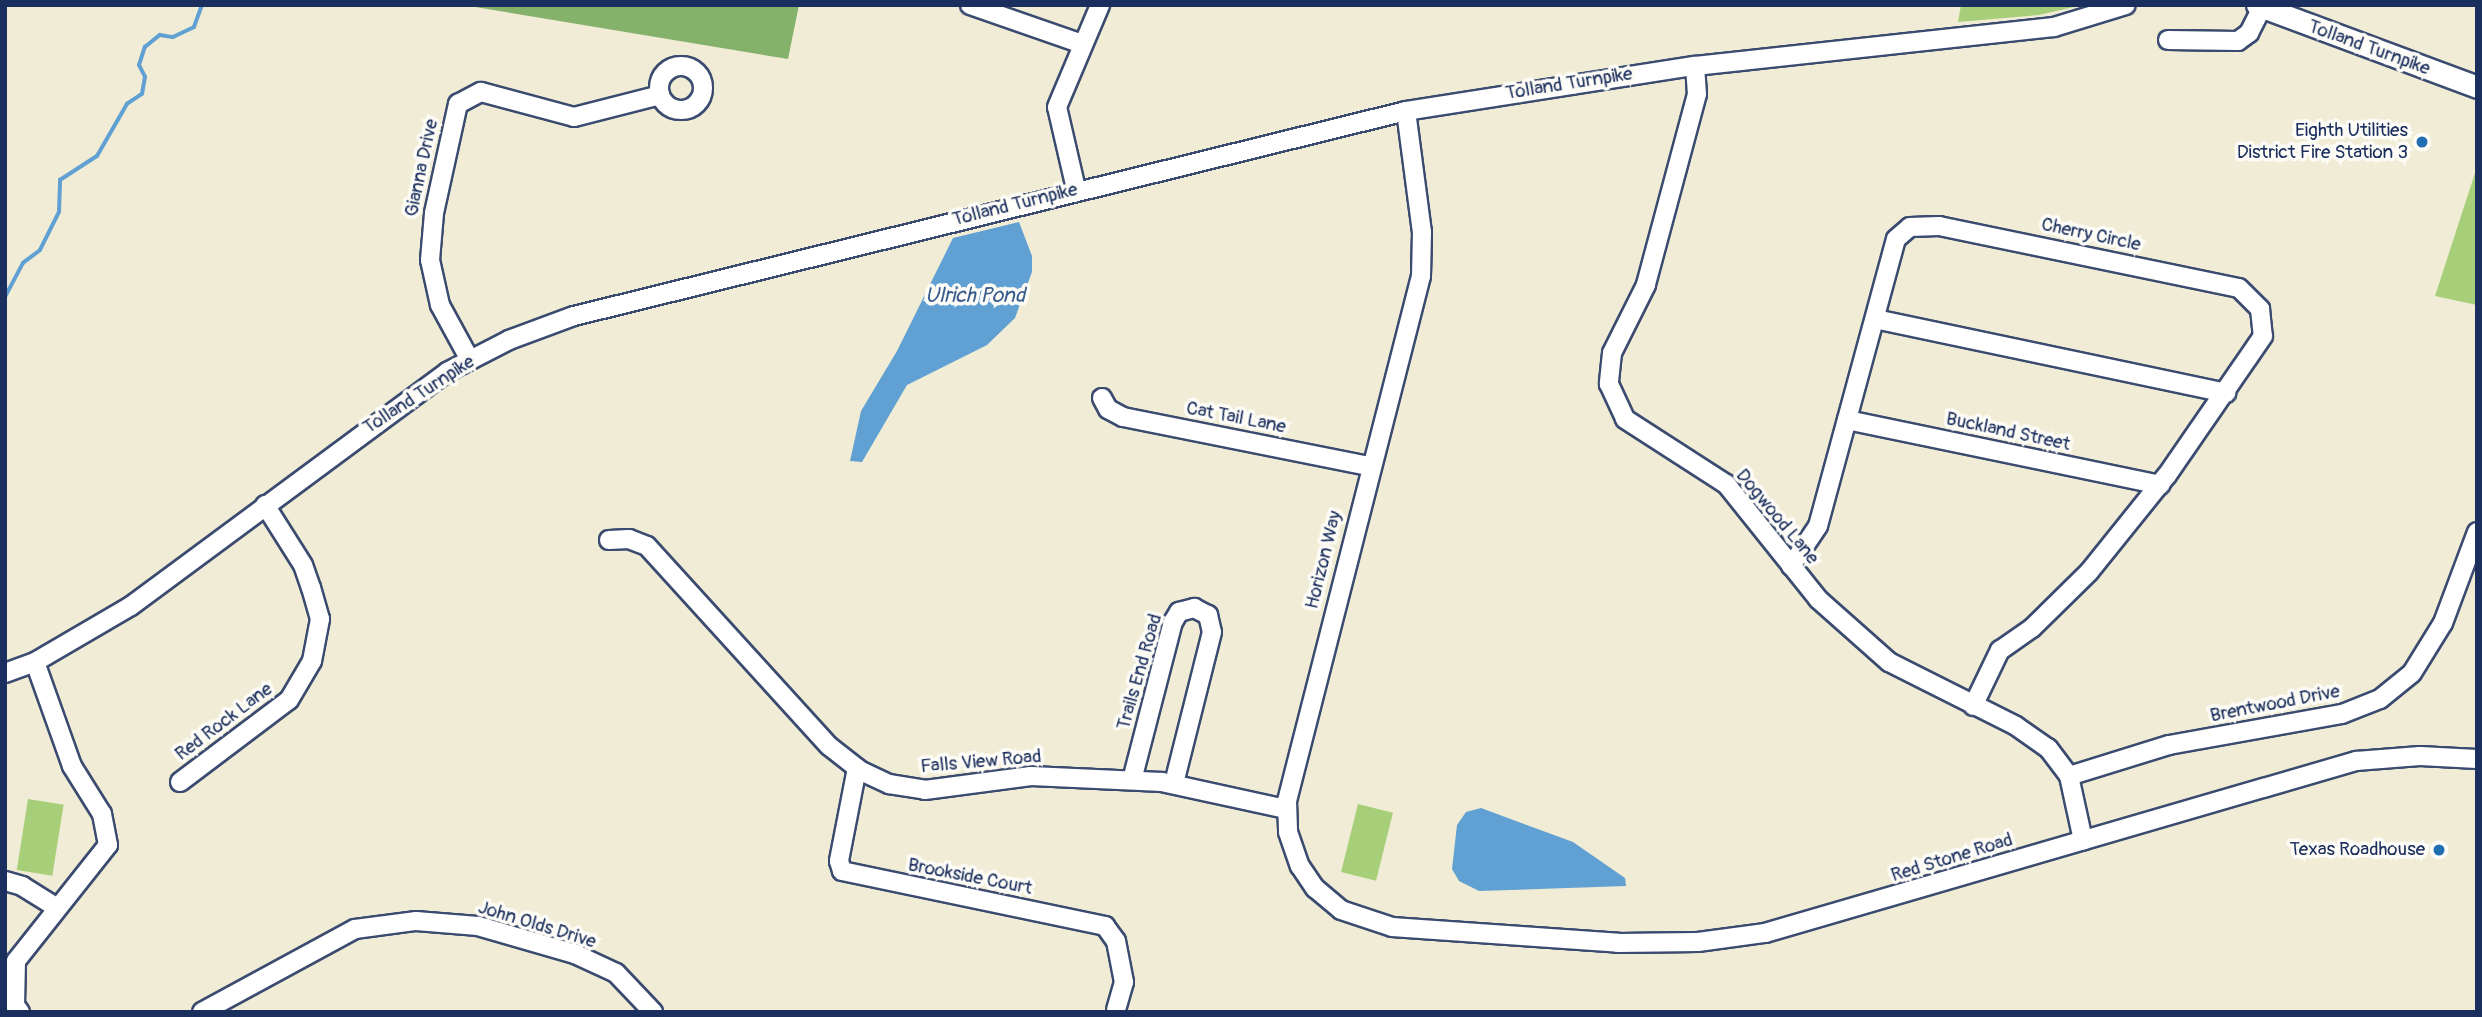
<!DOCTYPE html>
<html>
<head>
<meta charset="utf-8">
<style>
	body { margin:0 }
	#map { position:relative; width:2482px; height:1017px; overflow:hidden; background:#f0ecd5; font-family:Pangolin,sans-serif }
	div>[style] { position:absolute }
	.green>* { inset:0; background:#a7cf7a; transform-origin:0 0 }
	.forest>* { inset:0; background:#85b26a }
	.water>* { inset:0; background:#60a0d3 }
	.stream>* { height:3.5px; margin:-1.75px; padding:0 1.75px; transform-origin:1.75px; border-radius:1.75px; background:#60a0d3 }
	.roads { filter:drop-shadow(2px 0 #3b4b70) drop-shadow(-2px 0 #3b4b70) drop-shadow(0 2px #3b4b70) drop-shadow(0 -2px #3b4b70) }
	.minor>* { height:18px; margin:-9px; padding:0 9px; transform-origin:9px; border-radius:9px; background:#fff }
	.minor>.ring { margin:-9px; padding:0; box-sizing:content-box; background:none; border:18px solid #fff; border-radius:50% }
	.major>* { height:21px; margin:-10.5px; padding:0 10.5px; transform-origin:10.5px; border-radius:10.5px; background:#fff }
	.dots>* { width:19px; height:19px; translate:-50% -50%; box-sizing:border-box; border:4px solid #fdfcf7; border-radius:50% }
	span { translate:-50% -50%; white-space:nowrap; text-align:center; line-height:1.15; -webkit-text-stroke:7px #fdfcf7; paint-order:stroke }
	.street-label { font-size:19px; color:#1b2f5e }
	.poi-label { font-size:19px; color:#1b2f5e }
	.right { translate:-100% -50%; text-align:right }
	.water-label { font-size:21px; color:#375c8d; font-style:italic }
	.frame { position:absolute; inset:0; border:7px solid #1b2f5e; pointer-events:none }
</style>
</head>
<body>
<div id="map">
	<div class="green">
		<div style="clip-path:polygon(1961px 5px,2082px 5px,2039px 15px,1958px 22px)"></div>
		<div style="clip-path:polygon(2477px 167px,2477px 305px,2435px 296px)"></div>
		<div style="left:28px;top:799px;width:36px;height:72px;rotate:9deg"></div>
		<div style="left:1358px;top:804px;width:36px;height:70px;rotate:14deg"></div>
	</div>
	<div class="forest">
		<div style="clip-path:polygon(463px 5px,799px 5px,788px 59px)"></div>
	</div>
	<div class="water">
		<div style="clip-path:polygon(1019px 222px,1032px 256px,1032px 272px,1015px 318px,987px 345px,907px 385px,862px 462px,850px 461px,861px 411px,897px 351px,953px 238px)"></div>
		<div style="clip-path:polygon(1481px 808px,1573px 842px,1625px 878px,1626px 886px,1479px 891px,1459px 881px,1452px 869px,1457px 825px,1466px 812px)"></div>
	</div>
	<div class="stream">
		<div style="left:5px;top:297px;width:38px;rotate:-62deg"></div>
		<div style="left:23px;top:263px;width:21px;rotate:-37deg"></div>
		<div style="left:40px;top:250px;width:42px;rotate:-63.4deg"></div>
		<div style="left:59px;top:212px;width:32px;rotate:-88deg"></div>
		<div style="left:60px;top:180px;width:44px;rotate:-33deg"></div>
		<div style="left:97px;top:156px;width:60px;rotate:-60deg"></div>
		<div style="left:127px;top:104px;width:18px;rotate:-34deg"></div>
		<div style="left:142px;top:94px;width:17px;rotate:-80deg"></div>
		<div style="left:145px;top:77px;width:13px;rotate:-117deg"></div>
		<div style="left:139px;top:65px;width:19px;rotate:-72deg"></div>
		<div style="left:145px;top:47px;width:19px;rotate:-39deg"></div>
		<div style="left:160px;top:35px;width:13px;rotate:9deg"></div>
		<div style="left:173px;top:37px;width:23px;rotate:-25deg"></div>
		<div style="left:194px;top:27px;width:23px;rotate:-70deg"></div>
	</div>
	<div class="roads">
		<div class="minor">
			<div style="left:970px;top:5px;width:119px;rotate:19.2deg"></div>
			<div style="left:2168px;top:40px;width:70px;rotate:0.8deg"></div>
			<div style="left:2238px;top:41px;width:14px;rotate:-36deg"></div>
			<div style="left:2249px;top:33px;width:29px;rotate:-63deg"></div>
			<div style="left:1695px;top:66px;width:28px;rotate:86deg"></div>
			<div style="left:1697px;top:94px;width:198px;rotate:105deg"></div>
			<div style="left:1646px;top:285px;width:76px;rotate:116.6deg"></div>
			<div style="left:1612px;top:353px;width:31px;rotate:96deg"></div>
			<div style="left:1609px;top:384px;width:38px;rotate:65deg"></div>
			<div style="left:1625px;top:419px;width:120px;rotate:32.8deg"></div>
			<div style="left:1726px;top:484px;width:147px;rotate:51.3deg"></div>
			<div style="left:1818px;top:599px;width:95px;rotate:41.6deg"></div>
			<div style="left:1889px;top:662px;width:142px;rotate:26.7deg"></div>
			<div style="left:2016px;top:726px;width:39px;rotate:35deg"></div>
			<div style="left:2048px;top:748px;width:35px;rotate:53deg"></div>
			<div style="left:2069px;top:776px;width:66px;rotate:77.7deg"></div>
			<div class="ring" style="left:659px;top:66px;width:26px;height:26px"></div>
			<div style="left:1406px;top:111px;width:122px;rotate:82.5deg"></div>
			<div style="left:1422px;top:232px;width:44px;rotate:91.3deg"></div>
			<div style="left:1421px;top:276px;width:542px;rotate:104.32deg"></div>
			<div style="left:1287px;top:801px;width:31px;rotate:88deg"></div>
			<div style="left:1288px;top:832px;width:36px;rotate:71deg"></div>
			<div style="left:1300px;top:866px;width:27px;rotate:56deg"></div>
			<div style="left:1315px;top:888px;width:34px;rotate:40deg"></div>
			<div style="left:1341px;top:910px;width:54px;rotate:18.4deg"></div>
			<div style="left:1392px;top:927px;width:227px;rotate:4deg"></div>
			<div style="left:1618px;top:943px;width:80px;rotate:-0.7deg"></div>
			<div style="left:1698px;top:942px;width:68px;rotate:-7.7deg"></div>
			<div style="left:1765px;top:933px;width:616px;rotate:-16.23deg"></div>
			<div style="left:2356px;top:761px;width:64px;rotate:-4.5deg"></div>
			<div style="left:2420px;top:756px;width:57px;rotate:3deg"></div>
			<div style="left:1076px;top:189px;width:84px;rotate:-103deg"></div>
			<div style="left:1057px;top:107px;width:111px;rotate:-67.1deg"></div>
			<div style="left:1875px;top:319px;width:359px;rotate:11.9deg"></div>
			<div style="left:470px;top:360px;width:63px;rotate:-118.6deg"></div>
			<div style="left:440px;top:305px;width:46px;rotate:-102.5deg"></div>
			<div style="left:430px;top:260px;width:47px;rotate:-85.1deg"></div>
			<div style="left:434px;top:213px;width:112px;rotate:-77.6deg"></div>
			<div style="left:458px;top:104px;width:26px;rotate:-28deg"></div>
			<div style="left:481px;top:92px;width:96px;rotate:15deg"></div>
			<div style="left:574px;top:117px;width:89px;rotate:-14.3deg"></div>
			<div style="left:1102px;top:398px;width:13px;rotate:61deg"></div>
			<div style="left:1108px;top:409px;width:17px;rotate:28deg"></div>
			<div style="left:1123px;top:417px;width:251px;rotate:11.3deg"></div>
			<div style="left:1847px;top:420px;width:320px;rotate:11.7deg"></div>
			<div style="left:609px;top:540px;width:20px;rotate:-3deg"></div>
			<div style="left:629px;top:539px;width:19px;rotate:21deg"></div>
			<div style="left:647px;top:546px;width:270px;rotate:47.7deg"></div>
			<div style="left:829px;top:746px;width:41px;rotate:38deg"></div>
			<div style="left:861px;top:771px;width:31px;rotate:25deg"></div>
			<div style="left:889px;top:784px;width:36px;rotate:9deg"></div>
			<div style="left:925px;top:790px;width:107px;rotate:-7.5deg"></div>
			<div style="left:1031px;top:776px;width:131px;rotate:2.6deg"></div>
			<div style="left:1162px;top:782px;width:127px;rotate:12.3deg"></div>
			<div style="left:1791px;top:566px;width:48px;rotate:-56deg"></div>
			<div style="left:1818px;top:526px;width:297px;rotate:-74.8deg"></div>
			<div style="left:1896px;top:239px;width:18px;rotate:-41deg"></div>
			<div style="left:1910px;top:227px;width:29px;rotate:-2deg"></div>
			<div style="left:1939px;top:226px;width:306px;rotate:11.7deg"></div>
			<div style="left:2239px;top:288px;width:30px;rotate:45deg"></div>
			<div style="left:2260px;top:309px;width:27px;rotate:84deg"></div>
			<div style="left:2263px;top:336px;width:169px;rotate:124.6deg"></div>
			<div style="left:2167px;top:475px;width:124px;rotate:128.8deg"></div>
			<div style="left:2089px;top:572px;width:80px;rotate:135.5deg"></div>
			<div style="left:2032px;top:628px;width:39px;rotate:145deg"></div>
			<div style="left:2000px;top:650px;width:62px;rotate:115.7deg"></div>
			<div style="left:5px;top:673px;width:32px;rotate:-20deg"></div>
			<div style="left:35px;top:662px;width:111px;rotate:-30.3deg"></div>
			<div style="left:131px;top:606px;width:393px;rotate:-36.5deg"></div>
			<div style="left:447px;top:372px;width:70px;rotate:-27.3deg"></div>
			<div style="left:509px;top:340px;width:69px;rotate:-20.3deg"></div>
			<div style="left:574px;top:316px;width:857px;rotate:-13.84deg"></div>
			<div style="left:1406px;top:111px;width:292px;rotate:-8.9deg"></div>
			<div style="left:1695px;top:66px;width:361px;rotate:-6.2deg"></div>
			<div style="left:2054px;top:27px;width:75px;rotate:-17deg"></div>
			<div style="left:857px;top:768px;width:95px;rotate:101deg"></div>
			<div style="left:839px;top:861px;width:10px;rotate:73deg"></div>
			<div style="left:842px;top:871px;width:269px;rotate:11.8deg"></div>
			<div style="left:1105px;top:926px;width:19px;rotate:54deg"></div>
			<div style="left:1116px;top:941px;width:42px;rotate:79deg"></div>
			<div style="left:1124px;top:982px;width:29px;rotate:106deg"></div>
			<div style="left:2069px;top:776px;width:105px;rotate:-17.2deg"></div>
			<div style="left:2169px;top:745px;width:176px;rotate:-10.2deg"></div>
			<div style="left:2342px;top:714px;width:41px;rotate:-21.5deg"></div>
			<div style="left:2380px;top:699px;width:41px;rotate:-39.1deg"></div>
			<div style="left:2412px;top:673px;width:59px;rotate:-58.2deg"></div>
			<div style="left:2443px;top:623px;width:97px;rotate:-69.5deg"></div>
			<div style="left:1132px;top:780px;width:163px;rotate:-75.5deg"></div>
			<div style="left:1173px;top:622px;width:12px;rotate:-59deg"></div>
			<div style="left:1179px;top:612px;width:16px;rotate:-15deg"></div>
			<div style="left:1194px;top:608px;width:16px;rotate:27deg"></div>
			<div style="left:1208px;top:615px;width:17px;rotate:77deg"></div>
			<div style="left:1212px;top:632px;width:156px;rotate:104.1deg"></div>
			<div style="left:180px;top:782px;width:136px;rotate:-37deg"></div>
			<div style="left:289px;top:700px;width:45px;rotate:-59.5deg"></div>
			<div style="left:312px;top:661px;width:43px;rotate:-79.2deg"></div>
			<div style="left:320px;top:619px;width:32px;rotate:-106deg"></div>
			<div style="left:311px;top:588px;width:24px;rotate:-109deg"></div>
			<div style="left:303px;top:565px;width:71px;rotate:-122.3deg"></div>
			<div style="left:5px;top:881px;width:18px;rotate:16deg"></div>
			<div style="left:22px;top:886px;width:40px;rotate:32deg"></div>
			<div style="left:20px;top:1012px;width:9px;rotate:-126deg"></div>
			<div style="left:15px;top:1005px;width:44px;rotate:-88.7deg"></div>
			<div style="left:16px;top:961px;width:148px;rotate:-51.6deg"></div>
			<div style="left:108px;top:845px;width:32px;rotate:-101deg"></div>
			<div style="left:102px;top:814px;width:57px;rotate:-122deg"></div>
			<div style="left:72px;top:766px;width:110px;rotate:-109.6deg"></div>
			<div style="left:202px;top:1012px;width:174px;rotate:-28.5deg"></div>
			<div style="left:355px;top:929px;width:62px;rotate:-7.5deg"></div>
			<div style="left:416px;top:921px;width:62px;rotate:4.6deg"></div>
			<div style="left:478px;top:926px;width:101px;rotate:16.1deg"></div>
			<div style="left:575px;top:954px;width:45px;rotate:24.9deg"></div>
			<div style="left:616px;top:973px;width:54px;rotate:46.5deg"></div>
		</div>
		<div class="major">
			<div style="left:2257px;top:5px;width:235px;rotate:20.4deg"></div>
		</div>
	</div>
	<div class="dots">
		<div style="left:2422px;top:142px;background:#1f6fb2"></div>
		<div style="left:2439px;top:850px;background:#1f6fb2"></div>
	</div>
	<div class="street-label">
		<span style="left:2369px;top:48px;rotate:20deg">Tolland Turnpike</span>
		<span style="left:1569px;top:84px;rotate:-9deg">Tolland Turnpike</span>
		<span style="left:422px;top:168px;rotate:-78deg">Gianna Drive</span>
		<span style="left:1015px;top:205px;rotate:-14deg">Tolland Turnpike</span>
		<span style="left:2091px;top:235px;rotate:12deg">Cherry Circle</span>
		<span style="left:419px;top:395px;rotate:-33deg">Tolland Turnpike</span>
		<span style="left:1236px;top:418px;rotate:11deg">Cat Tail Lane</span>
		<span style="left:2008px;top:432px;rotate:12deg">Buckland Street</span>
		<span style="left:1777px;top:517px;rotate:50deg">Dogwood Lane</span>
		<span style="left:1324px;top:560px;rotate:-76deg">Horizon Way</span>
		<span style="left:1140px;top:672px;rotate:-74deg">Trails End Road</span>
		<span style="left:2275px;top:704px;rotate:-11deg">Brentwood Drive</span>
		<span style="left:224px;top:722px;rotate:-37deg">Red Rock Lane</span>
		<span style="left:981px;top:762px;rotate:-5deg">Falls View Road</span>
		<span style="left:1952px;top:858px;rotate:-17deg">Red Stone Road</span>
		<span style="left:970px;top:877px;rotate:11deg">Brookside Court</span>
		<span style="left:537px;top:925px;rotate:17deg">John Olds Drive</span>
	</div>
	<div class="poi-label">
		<span class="right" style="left:2408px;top:142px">Eighth Utilities<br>District Fire Station 3</span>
		<span class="right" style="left:2425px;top:850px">Texas Roadhouse</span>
	</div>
	<div class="water-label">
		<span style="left:975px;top:296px">Ulrich Pond</span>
	</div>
	<div class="frame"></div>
</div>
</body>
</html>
